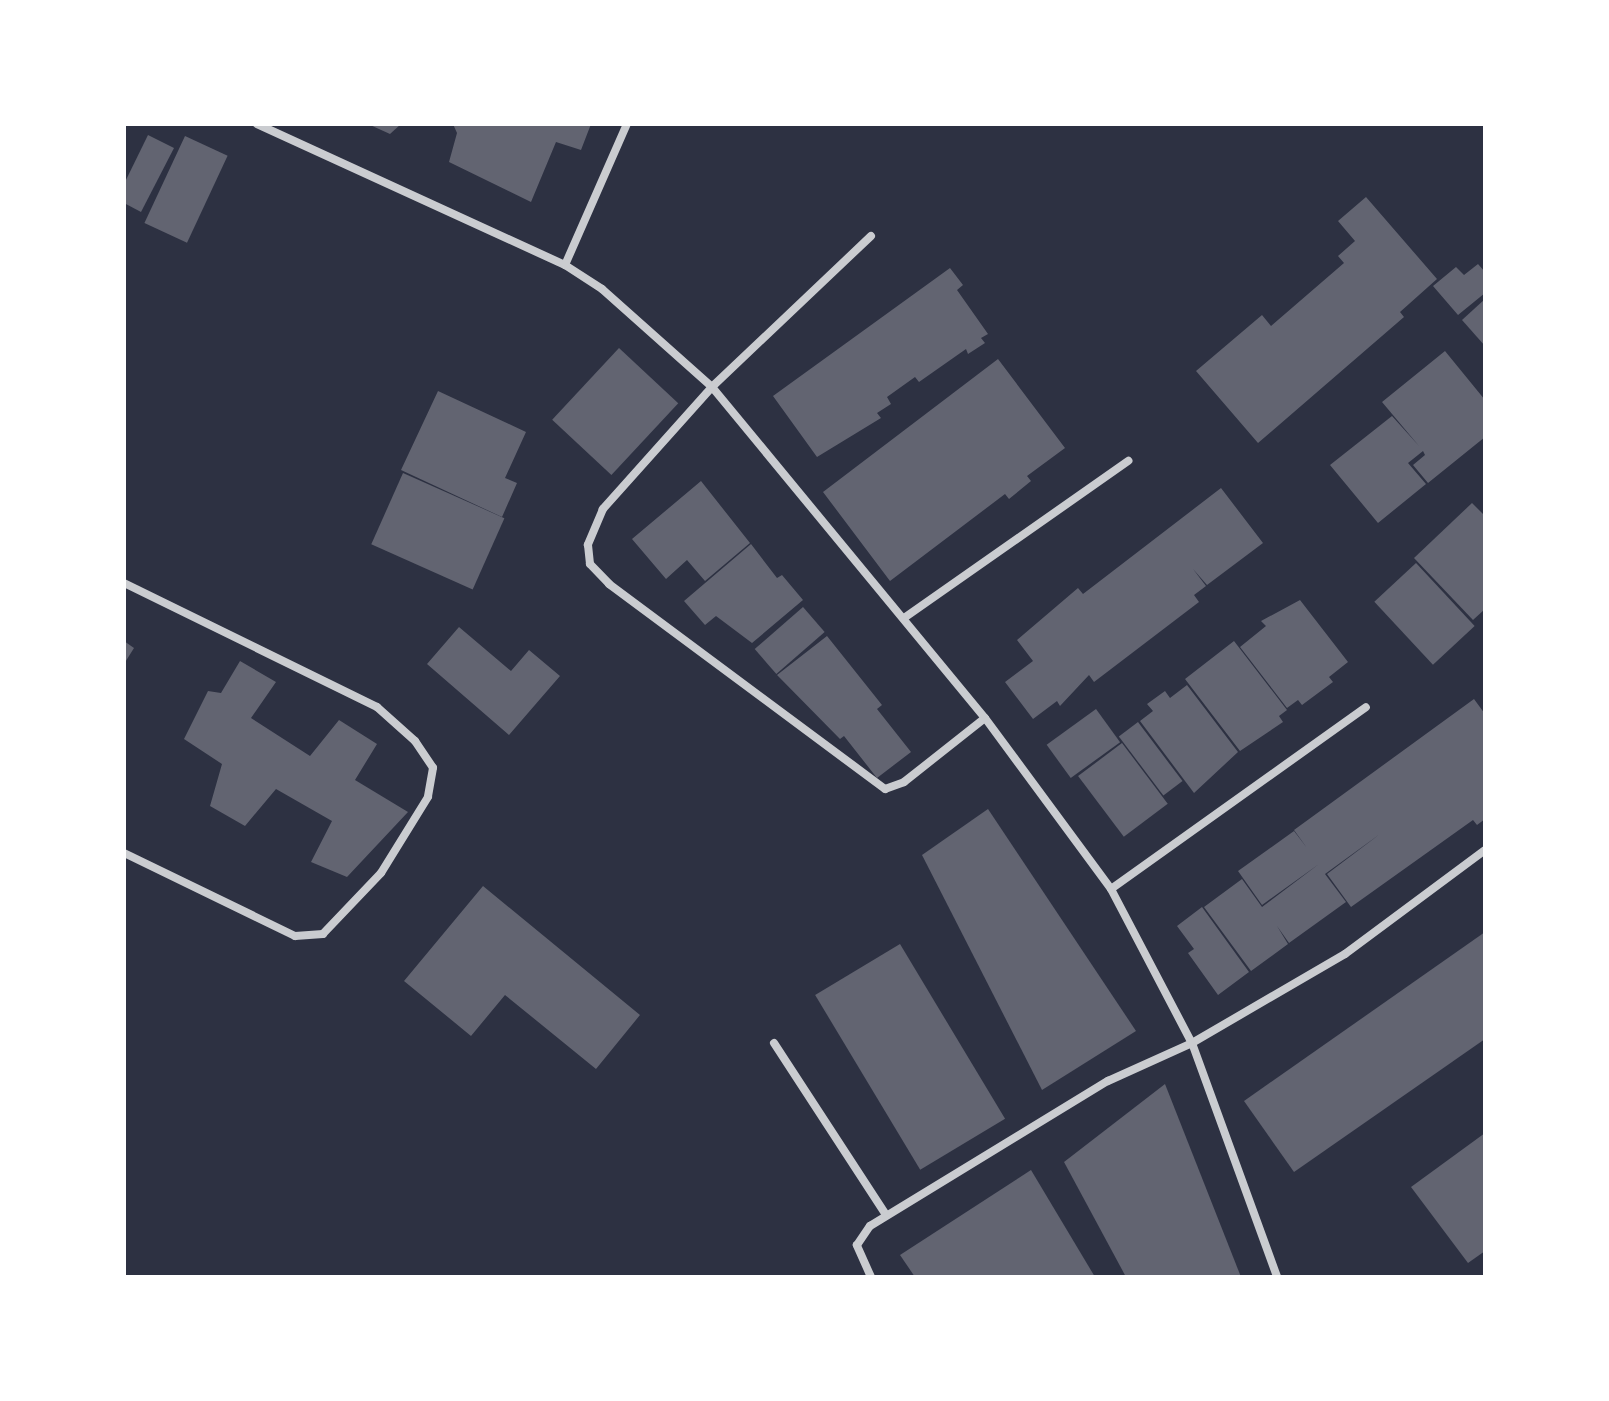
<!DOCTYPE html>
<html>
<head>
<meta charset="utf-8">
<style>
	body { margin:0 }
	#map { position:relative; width:1609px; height:1401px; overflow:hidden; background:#2d3142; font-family:Mulish,sans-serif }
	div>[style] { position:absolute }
	.building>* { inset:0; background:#626471; transform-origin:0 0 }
	.minor>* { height:8px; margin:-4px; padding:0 4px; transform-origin:4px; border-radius:4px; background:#caccd0 }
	span { translate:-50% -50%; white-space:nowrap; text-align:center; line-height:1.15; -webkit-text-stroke:6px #fff; paint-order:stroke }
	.frame { position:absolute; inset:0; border:126px solid #fff; pointer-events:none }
</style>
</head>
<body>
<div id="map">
	<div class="building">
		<div style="clip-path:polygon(368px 124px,401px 124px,390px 134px)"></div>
		<div style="clip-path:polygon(453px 124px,591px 124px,581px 150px,556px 142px,531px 202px,449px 162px,457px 133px)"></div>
		<div style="clip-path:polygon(148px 135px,174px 148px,141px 212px,124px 203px,124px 184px)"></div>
		<div style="left:185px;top:136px;width:47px;height:96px;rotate:25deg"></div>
		<div style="clip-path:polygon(1366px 197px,1437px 279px,1400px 312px,1404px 317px,1258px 443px,1196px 371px,1262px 315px,1271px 326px,1344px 263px,1338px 256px,1355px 241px,1338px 221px)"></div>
		<div style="clip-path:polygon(1478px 264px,1485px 272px,1485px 293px,1458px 315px,1433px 286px,1456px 267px,1464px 275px)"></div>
		<div style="clip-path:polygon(950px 268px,963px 285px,957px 290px,988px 334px,981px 338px,985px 343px,968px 354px,966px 349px,919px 382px,915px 377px,887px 397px,891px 404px,877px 413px,881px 418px,817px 457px,773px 396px)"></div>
		<div style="clip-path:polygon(1485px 299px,1485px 346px,1462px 320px)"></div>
		<div style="left:619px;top:348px;width:81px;height:98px;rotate:43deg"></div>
		<div style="clip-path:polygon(1445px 351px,1485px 400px,1485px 437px,1428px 483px,1413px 465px,1425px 455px,1423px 451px,1408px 463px,1426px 484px,1378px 523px,1330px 465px,1392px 416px,1419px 446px,1382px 402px)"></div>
		<div style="clip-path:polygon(998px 359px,1065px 448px,1027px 476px,1031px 481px,1009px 499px,1005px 494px,890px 581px,823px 492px)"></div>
		<div style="clip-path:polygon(438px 391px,526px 432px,505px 478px,517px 483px,502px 517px,401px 470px)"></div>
		<div style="left:403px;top:473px;width:111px;height:78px;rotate:24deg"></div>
		<div style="clip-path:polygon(701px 481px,750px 543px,705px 581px,687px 560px,666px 579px,632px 539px)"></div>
		<div style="clip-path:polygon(1221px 488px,1263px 543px,1207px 585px,1193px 569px,1206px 586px,1194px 595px,1199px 602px,1094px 682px,1089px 675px,1060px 706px,1057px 701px,1033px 719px,1005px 682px,1033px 661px,1017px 640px,1078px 588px,1083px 594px)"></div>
		<div style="clip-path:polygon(1472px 503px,1485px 516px,1485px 609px,1473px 620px,1414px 558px)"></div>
		<div style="clip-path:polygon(751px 544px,777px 578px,782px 575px,803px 600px,752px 643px,716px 616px,705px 625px,684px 601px)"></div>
		<div style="left:1416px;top:563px;width:86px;height:57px;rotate:47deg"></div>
		<div style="clip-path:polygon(1300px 600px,1348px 662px,1329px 677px,1333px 682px,1302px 705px,1298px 700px,1287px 708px,1240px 647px,1266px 626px,1261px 621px)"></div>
		<div style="left:803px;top:607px;width:33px;height:64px;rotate:49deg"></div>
		<div style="clip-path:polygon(459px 627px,511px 671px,529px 650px,560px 676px,509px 735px,427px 664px)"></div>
		<div style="clip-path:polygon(827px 636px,882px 705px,877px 709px,911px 752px,877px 778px,844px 736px,840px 739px,777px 675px)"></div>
		<div style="clip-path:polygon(124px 641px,134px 648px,124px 664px)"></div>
		<div style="clip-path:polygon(1234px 641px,1287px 710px,1279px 716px,1283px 722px,1240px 751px,1185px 679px)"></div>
		<div style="clip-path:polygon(240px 661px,276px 682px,251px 718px,310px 756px,339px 720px,377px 744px,355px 780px,408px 812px,347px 877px,311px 862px,332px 821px,276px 789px,245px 826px,210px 806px,222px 764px,184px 739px,208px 691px,221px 693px)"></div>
		<div style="clip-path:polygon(1187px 685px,1238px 752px,1194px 793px,1140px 721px,1153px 711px,1147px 704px,1165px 691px,1170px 698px)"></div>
		<div style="clip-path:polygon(1474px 699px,1485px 714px,1485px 819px,1477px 825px,1473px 820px,1351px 907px,1327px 874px,1380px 834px,1325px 874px,1346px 902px,1289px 943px,1277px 926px,1288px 944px,1251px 971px,1204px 907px,1242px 879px,1262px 907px,1319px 864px,1262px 905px,1238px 871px,1294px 831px,1307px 848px,1294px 830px)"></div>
		<div style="left:1096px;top:709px;width:41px;height:61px;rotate:54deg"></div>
		<div style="left:1138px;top:722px;width:74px;height:24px;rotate:53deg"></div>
		<div style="left:1122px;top:743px;width:76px;height:55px;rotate:53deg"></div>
		<div style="clip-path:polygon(988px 809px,1136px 1031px,1042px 1090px,922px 855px)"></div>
		<div style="clip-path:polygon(483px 886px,640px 1015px,596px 1069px,505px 995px,471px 1036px,404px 981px)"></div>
		<div style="clip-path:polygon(1202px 907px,1249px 972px,1218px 995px,1188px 953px,1194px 949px,1177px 926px)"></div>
		<div style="clip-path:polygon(1485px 932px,1485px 1039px,1294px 1172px,1244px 1101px)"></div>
		<div style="left:900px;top:944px;width:204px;height:99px;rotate:59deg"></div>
		<div style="clip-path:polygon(1165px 1084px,1241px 1277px,1126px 1277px,1064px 1162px)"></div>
		<div style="clip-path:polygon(1485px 1133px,1485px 1251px,1468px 1263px,1411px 1187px)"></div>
		<div style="clip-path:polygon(1031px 1170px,1095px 1277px,915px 1277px,900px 1255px)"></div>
	</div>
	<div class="minor">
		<div style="left:257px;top:124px;width:339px;rotate:24.6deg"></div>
		<div style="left:565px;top:265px;width:44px;rotate:33deg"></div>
		<div style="left:602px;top:289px;width:147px;rotate:41.7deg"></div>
		<div style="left:712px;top:387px;width:429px;rotate:50.5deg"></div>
		<div style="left:985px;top:718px;width:212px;rotate:53.6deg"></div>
		<div style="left:1111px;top:889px;width:174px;rotate:62.3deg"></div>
		<div style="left:1192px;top:1043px;width:249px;rotate:70deg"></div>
		<div style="left:871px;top:236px;width:219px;rotate:136.5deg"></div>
		<div style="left:712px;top:387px;width:164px;rotate:131.8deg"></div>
		<div style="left:603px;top:509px;width:39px;rotate:113deg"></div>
		<div style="left:588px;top:545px;width:19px;rotate:84deg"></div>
		<div style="left:590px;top:564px;width:28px;rotate:46deg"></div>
		<div style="left:609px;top:584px;width:344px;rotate:36.6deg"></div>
		<div style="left:885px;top:789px;width:20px;rotate:-20deg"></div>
		<div style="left:904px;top:782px;width:103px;rotate:-38.3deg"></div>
		<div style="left:565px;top:265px;width:154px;rotate:-66.3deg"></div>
		<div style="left:124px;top:583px;width:282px;rotate:26.1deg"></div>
		<div style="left:377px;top:707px;width:51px;rotate:41.8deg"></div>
		<div style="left:415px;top:741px;width:32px;rotate:56deg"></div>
		<div style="left:433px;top:768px;width:29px;rotate:100deg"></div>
		<div style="left:428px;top:797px;width:89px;rotate:121.7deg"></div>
		<div style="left:381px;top:873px;width:84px;rotate:133.6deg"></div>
		<div style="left:323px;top:934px;width:28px;rotate:176deg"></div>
		<div style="left:295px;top:936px;width:190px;rotate:-154.1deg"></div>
		<div style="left:904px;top:618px;width:274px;rotate:-35deg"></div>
		<div style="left:1111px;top:889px;width:313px;rotate:-35.5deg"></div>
		<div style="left:774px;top:1043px;width:205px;rotate:56.9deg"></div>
		<div style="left:871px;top:1277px;width:35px;rotate:-114deg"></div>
		<div style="left:857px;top:1245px;width:23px;rotate:-56deg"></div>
		<div style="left:870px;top:1226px;width:279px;rotate:-31.4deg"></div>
		<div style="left:1108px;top:1081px;width:92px;rotate:-24.3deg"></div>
		<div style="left:1192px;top:1043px;width:177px;rotate:-30.2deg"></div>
		<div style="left:1345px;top:954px;width:174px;rotate:-36.6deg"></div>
	</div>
	<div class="frame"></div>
</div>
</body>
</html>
